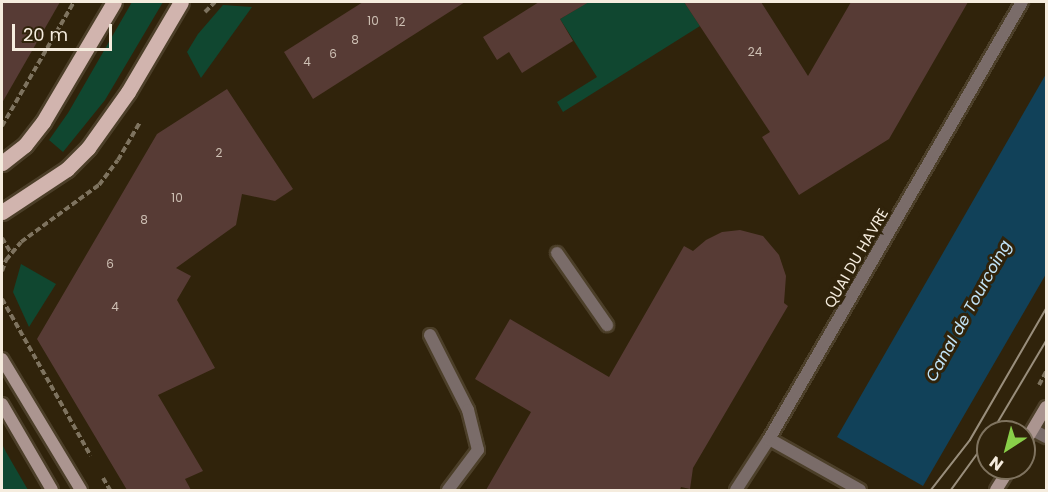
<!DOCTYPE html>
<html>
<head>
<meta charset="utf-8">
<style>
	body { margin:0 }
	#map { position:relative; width:1048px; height:492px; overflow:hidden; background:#30230b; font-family:Poppins,sans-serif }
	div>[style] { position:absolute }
	.green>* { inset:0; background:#104730 }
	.water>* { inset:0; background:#114159 }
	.building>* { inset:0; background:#573b35 }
	.path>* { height:4px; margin-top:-2px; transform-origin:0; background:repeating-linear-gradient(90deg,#7e735f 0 6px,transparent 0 9px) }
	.roads { filter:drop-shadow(2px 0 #4c3f29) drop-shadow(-2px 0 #4c3f29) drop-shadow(0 2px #4c3f29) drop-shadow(0 -2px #4c3f29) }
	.service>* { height:12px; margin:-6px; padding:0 6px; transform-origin:6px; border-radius:6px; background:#7a6c69 }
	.minor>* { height:12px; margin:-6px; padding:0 6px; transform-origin:6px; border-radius:6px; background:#7a6c69 }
	.secondary>* { height:12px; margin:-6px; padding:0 6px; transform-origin:6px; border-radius:6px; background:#ab9590 }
	.primary>* { height:15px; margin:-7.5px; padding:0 7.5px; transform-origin:7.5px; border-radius:7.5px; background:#d1b4ae }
	.tram>* { height:1.5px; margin:-0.75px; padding:0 0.75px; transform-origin:0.75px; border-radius:0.75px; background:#998e7c }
	span { translate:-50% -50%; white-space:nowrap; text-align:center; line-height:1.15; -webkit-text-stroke:6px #30230b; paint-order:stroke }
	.number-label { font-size:12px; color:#cec0b4 }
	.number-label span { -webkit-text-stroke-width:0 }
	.street-label { font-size:15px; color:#f5ecde }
	.water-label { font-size:16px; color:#c2e4f8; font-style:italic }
	.frame { position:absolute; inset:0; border:3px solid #f5ecde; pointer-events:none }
	.north { position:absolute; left:976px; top:420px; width:60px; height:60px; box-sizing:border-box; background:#30230b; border:2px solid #7f735f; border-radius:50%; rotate:216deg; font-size:16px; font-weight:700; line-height:24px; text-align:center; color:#f5ecde }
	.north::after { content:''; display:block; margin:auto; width:21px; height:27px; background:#89cf49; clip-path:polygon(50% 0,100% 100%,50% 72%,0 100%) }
	.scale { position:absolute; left:12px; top:24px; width:100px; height:27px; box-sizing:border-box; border:3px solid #f5ecde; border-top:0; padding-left:8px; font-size:18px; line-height:21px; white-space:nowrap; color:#f5ecde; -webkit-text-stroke:4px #30230b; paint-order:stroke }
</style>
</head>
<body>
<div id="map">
	<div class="green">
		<div style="clip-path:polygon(132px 2px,163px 2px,105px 100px,63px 152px,49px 140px,68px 113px)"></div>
		<div style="clip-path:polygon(579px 2px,684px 2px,700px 26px,563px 112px,557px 102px,597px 77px,560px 19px,582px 6px)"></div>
		<div style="clip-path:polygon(223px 5px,252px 7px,201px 78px,187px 52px,198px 34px)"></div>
		<div style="clip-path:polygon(21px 264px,56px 284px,29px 327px,13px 292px)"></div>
		<div style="clip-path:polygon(2px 444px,6px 452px,28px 490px,2px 490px)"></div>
	</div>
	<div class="water">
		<div style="clip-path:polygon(1046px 74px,1046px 274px,923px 486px,837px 437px)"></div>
	</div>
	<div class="building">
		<div style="clip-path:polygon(2px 2px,60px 2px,2px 103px)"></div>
		<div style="clip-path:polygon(363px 2px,465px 2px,313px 99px,284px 52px)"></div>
		<div style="clip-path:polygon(539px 2px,589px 2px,560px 19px,573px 41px,522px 73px,509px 52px,497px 60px,483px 37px)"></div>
		<div style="clip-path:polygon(684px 2px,761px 2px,808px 76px,851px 2px,968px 2px,889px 139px,799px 195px,762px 137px,770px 132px)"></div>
		<div style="clip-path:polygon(227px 89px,293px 189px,275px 201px,242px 194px,236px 225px,176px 268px,191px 276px,177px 300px,215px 368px,158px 395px,203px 471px,185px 479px,191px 490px,127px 490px,37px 339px,157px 134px)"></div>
		<div style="clip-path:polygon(740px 230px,763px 236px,779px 255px,786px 276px,784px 303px,788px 306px,693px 468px,690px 489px,681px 487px,680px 490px,486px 490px,531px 412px,475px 379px,510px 319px,609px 377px,684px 246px,693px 251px,706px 240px,722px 232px)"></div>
	</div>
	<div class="path">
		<div style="left:205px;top:12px;width:14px;rotate:-45deg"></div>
		<div style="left:2px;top:126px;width:143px;rotate:-59.9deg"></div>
		<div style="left:2px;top:238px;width:17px;rotate:59deg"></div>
		<div style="left:2px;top:271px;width:12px;rotate:-70deg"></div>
		<div style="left:6px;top:260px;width:23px;rotate:-50deg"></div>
		<div style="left:21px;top:242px;width:97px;rotate:-36.2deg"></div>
		<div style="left:99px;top:185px;width:31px;rotate:-53deg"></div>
		<div style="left:118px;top:160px;width:44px;rotate:-59.9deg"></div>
		<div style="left:2px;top:299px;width:180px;rotate:60.5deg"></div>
		<div style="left:1039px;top:385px;width:15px;rotate:-62deg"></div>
		<div style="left:103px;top:478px;width:14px;rotate:60deg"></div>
	</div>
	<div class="roads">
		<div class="service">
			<div style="left:557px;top:253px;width:88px;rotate:55.2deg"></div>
			<div style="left:430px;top:335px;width:84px;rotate:63.1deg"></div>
			<div style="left:468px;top:410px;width:41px;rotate:76deg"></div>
			<div style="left:478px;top:450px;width:50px;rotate:126.9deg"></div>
			<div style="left:1033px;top:430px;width:15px;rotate:28deg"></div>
			<div style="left:736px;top:490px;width:61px;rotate:-57.1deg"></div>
		</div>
		<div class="minor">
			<div style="left:860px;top:490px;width:104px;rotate:-150.7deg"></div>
			<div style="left:769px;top:439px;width:505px;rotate:-59.93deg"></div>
		</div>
		<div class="secondary">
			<div style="left:2px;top:359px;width:153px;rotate:58.9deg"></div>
			<div style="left:2px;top:404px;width:99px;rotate:59.8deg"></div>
			<div style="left:1024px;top:444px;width:43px;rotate:-59.3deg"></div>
			<div style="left:996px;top:490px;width:26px;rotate:-58deg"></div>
		</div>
		<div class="primary">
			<div style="left:2px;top:163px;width:29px;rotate:-38deg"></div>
			<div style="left:25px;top:145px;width:29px;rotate:-52deg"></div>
			<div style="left:43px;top:122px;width:139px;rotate:-59.4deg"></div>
			<div style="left:2px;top:212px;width:78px;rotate:-33.5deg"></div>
			<div style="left:67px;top:169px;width:30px;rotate:-45deg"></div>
			<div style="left:88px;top:148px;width:69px;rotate:-54.5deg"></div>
			<div style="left:128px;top:92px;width:104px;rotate:-59.5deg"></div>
		</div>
	</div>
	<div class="tram">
		<div style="left:992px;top:432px;width:106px;rotate:-59.3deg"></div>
		<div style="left:931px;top:490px;width:63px;rotate:-52deg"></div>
		<div style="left:970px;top:440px;width:151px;rotate:-59.9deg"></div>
		<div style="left:951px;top:490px;width:63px;rotate:-54deg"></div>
	</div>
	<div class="number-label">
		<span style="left:373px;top:21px">10</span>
		<span style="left:400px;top:22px">12</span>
		<span style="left:355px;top:40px">8</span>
		<span style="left:755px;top:52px">24</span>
		<span style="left:333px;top:54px">6</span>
		<span style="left:307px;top:62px">4</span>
		<span style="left:219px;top:153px">2</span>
		<span style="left:177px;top:198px">10</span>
		<span style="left:144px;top:220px">8</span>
		<span style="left:110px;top:264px">6</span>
		<span style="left:115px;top:307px">4</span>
	</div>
	<div class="street-label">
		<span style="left:856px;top:258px;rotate:-60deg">QUAI DU HAVRE</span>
	</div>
	<div class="water-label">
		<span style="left:969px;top:311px;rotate:-61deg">Canal de Tourcoing</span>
	</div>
	<div class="frame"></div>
	<div class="north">N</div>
	<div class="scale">20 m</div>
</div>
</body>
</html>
